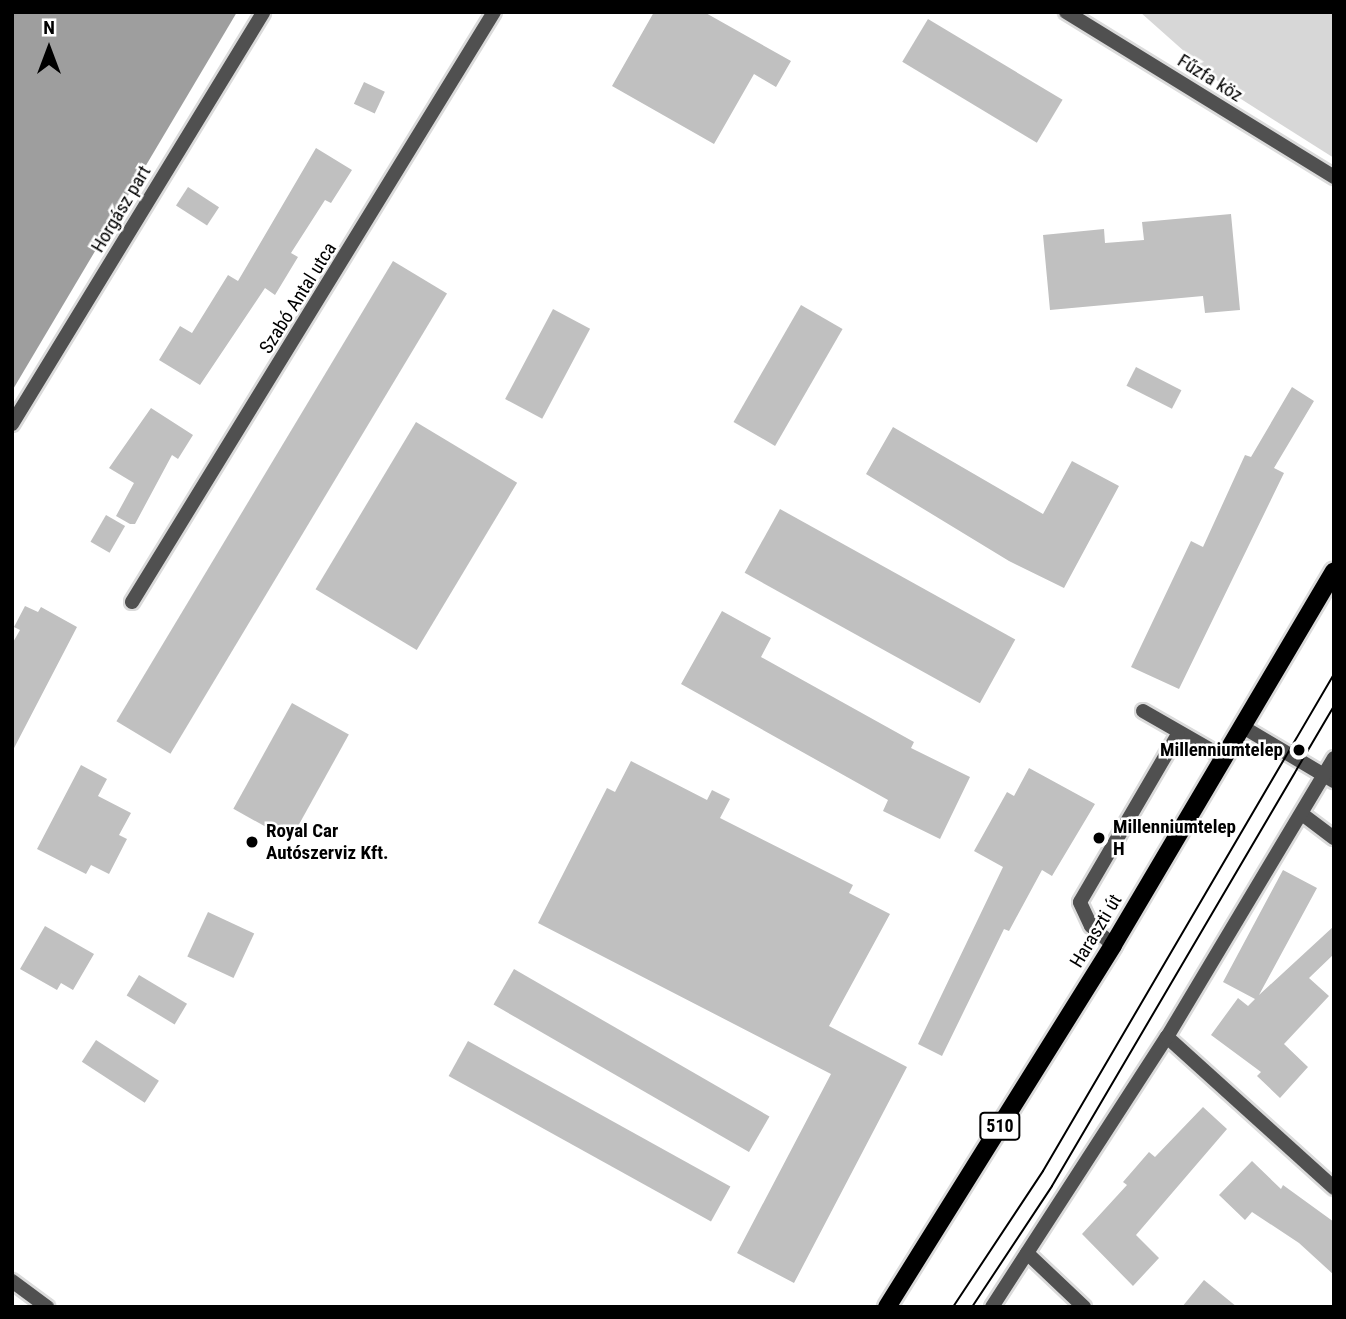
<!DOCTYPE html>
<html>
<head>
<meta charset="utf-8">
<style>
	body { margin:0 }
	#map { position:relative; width:1346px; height:1319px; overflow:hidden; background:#fff; font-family:"Roboto Condensed",sans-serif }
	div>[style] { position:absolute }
	.green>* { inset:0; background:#d7d7d7 }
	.water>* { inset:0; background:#9e9e9e }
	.building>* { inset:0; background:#c0c0c0; transform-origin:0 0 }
	.roads { filter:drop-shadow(2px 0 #dbdbdb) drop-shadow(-2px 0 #dbdbdb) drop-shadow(0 2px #dbdbdb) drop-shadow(0 -2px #dbdbdb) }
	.lane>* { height:14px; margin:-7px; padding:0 7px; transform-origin:7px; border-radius:7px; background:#505050 }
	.street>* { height:14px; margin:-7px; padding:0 7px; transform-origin:7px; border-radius:7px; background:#505050 }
	.primary>* { height:18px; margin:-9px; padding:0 9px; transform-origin:9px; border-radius:9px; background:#000 }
	.tram>* { height:2px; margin:-1px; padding:0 1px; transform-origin:1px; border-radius:1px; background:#000 }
	.dots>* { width:19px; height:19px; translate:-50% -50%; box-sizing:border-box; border:4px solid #fff; border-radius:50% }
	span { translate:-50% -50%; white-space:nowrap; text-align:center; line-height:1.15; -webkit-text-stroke:5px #fff; paint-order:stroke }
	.shield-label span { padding:2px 5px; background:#fff; border:2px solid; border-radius:5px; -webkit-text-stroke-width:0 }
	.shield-label { font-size:18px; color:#000; font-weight:700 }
	.street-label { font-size:19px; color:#000 }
	.poi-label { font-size:19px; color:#000; font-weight:700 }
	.right { translate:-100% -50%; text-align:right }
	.left { translate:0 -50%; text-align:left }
	.frame { position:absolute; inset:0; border:14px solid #000; pointer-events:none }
	.north { position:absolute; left:14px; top:14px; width:70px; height:70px; -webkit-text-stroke:5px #fff; paint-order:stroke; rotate:0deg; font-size:19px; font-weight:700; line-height:28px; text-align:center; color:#000 }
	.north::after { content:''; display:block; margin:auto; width:24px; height:32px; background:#000; clip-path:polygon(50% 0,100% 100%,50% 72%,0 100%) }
</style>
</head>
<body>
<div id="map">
	<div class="green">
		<div style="clip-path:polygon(1140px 12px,1334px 12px,1334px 158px,1230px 92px)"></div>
	</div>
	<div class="water">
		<div style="clip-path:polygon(12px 12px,237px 12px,12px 391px)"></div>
	</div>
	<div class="building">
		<div style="clip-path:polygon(654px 12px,704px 12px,791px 61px,776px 87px,754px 74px,714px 144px,612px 86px)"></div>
		<div style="left:928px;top:19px;width:157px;height:50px;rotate:31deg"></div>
		<div style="left:364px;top:82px;width:23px;height:24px;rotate:25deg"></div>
		<div style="clip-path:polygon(316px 148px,352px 170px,331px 203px,325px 200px,291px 253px,298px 257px,275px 295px,265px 288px,200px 385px,159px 360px,180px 326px,192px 333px,228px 275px,238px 281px)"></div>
		<div style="left:188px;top:187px;width:37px;height:22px;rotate:33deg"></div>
		<div style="clip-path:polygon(1231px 214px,1240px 310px,1205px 313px,1203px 296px,1050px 310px,1043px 235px,1104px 229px,1105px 243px,1144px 240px,1142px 222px)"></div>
		<div style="left:393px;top:261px;width:63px;height:537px;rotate:31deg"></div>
		<div style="left:801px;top:305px;width:48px;height:135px;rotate:30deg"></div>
		<div style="left:553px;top:309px;width:42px;height:102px;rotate:28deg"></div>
		<div style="left:1136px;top:367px;width:51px;height:21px;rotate:27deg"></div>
		<div style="clip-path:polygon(1292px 387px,1314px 401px,1274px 468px,1284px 473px,1179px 689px,1131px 667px,1191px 541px,1203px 547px,1245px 455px,1251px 457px)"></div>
		<div style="clip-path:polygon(151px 408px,193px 435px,178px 459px,172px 455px,135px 524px,130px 524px,116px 516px,134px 483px,109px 468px)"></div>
		<div style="left:416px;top:422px;width:118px;height:195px;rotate:31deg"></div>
		<div style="clip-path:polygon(893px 427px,1043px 514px,1072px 461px,1119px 486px,1064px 588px,1009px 561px,866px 474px)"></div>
		<div style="left:780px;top:509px;width:269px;height:73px;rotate:29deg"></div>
		<div style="left:106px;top:515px;width:22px;height:31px;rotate:30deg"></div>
		<div style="clip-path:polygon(25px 606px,38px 612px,41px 607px,77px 627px,12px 752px,12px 644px,20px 630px,14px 627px)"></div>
		<div style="clip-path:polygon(722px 611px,771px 638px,761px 657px,914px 742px,911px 748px,970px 777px,940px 839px,883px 811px,888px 800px,681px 684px)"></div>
		<div style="left:292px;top:703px;width:65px;height:121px;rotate:29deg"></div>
		<div style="clip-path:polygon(631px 761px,707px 800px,712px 790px,730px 799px,720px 818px,853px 885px,849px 893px,890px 914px,829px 1026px,907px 1067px,794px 1283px,737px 1253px,831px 1074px,538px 923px,607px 788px,615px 792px)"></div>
		<div style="clip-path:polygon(81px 765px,107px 779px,98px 796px,131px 813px,119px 835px,127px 839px,109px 874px,91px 865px,86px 874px,37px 849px)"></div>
		<div style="clip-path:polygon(1029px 768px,1095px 804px,1052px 876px,1042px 870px,1009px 931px,1004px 929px,942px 1056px,918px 1044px,1003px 867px,974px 851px,1007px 792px,1014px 796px)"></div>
		<div style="clip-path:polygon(1283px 870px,1317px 888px,1259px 995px,1334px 926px,1334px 954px,1309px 978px,1329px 996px,1284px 1044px,1308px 1067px,1280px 1098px,1257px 1076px,1261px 1072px,1211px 1035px,1238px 998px,1248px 1006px,1255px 999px,1223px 982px)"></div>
		<div style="left:208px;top:912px;width:51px;height:49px;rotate:25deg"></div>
		<div style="clip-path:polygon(45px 926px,94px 954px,73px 990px,61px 983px,57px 990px,20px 969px)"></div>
		<div style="left:514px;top:969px;width:295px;height:41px;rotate:30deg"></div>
		<div style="left:139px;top:975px;width:56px;height:24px;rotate:31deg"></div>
		<div style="left:96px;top:1040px;width:75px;height:26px;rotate:33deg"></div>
		<div style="left:468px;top:1041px;width:300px;height:40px;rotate:29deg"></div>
		<div style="clip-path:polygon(1203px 1107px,1227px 1129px,1136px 1235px,1159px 1258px,1133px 1286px,1082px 1234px,1127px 1185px,1123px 1182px,1149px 1152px,1155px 1157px)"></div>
		<div style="clip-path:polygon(1252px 1161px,1281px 1189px,1283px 1185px,1334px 1222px,1334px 1275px,1299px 1243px,1252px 1212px,1245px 1220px,1219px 1195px)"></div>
		<div style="clip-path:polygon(1204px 1280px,1237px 1307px,1182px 1307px)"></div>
	</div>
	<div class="roads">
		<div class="lane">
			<div style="left:1143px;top:711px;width:95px;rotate:29.8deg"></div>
			<div style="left:1113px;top:945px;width:29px;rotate:-139deg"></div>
			<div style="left:1091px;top:926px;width:26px;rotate:-115deg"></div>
			<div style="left:1080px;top:902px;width:194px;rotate:-59.7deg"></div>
		</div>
		<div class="street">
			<div style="left:1066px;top:12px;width:315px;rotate:31.6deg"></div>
			<div style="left:12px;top:424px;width:482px;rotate:-58.6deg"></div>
			<div style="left:132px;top:602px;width:692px;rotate:-58.47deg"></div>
			<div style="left:1243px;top:727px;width:106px;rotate:30.7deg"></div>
			<div style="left:1302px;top:814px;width:40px;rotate:37deg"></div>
			<div style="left:1167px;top:1037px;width:225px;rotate:42.1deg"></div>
			<div style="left:1027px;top:1253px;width:79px;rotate:43.5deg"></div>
			<div style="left:12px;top:1281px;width:44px;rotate:36.6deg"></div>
			<div style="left:992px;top:1307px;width:322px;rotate:-57.1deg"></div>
			<div style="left:1167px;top:1037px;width:325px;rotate:-59.1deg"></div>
		</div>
		<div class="primary">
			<div style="left:887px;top:1307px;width:427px;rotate:-58deg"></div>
			<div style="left:1113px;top:945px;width:434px;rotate:-59.4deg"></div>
		</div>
	</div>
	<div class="tram">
		<div style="left:953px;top:1307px;width:163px;rotate:-56.5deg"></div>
		<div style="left:1043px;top:1171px;width:576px;rotate:-59.65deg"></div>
		<div style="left:972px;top:1307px;width:145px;rotate:-56.5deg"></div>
		<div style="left:1052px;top:1186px;width:557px;rotate:-59.57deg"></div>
	</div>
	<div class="dots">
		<div style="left:1299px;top:750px;background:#000"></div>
		<div style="left:1099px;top:838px;background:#000"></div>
		<div style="left:252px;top:842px;background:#000"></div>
	</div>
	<div class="shield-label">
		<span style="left:1000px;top:1126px">510</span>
	</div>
	<div class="street-label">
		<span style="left:1210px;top:78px;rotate:32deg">Fűzfa köz</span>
		<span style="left:121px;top:209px;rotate:-59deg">Horgász part</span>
		<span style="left:298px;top:298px;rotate:-58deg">Szabó Antal utca</span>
		<span style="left:1096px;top:931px;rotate:-59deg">Haraszti út</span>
	</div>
	<div class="poi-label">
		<span class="right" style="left:1283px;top:750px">Millenniumtelep</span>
		<span class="left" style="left:1113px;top:838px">Millenniumtelep<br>H</span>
		<span class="left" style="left:266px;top:842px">Royal Car<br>Autószerviz Kft.</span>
	</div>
	<div class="frame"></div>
	<div class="north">N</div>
</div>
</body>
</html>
